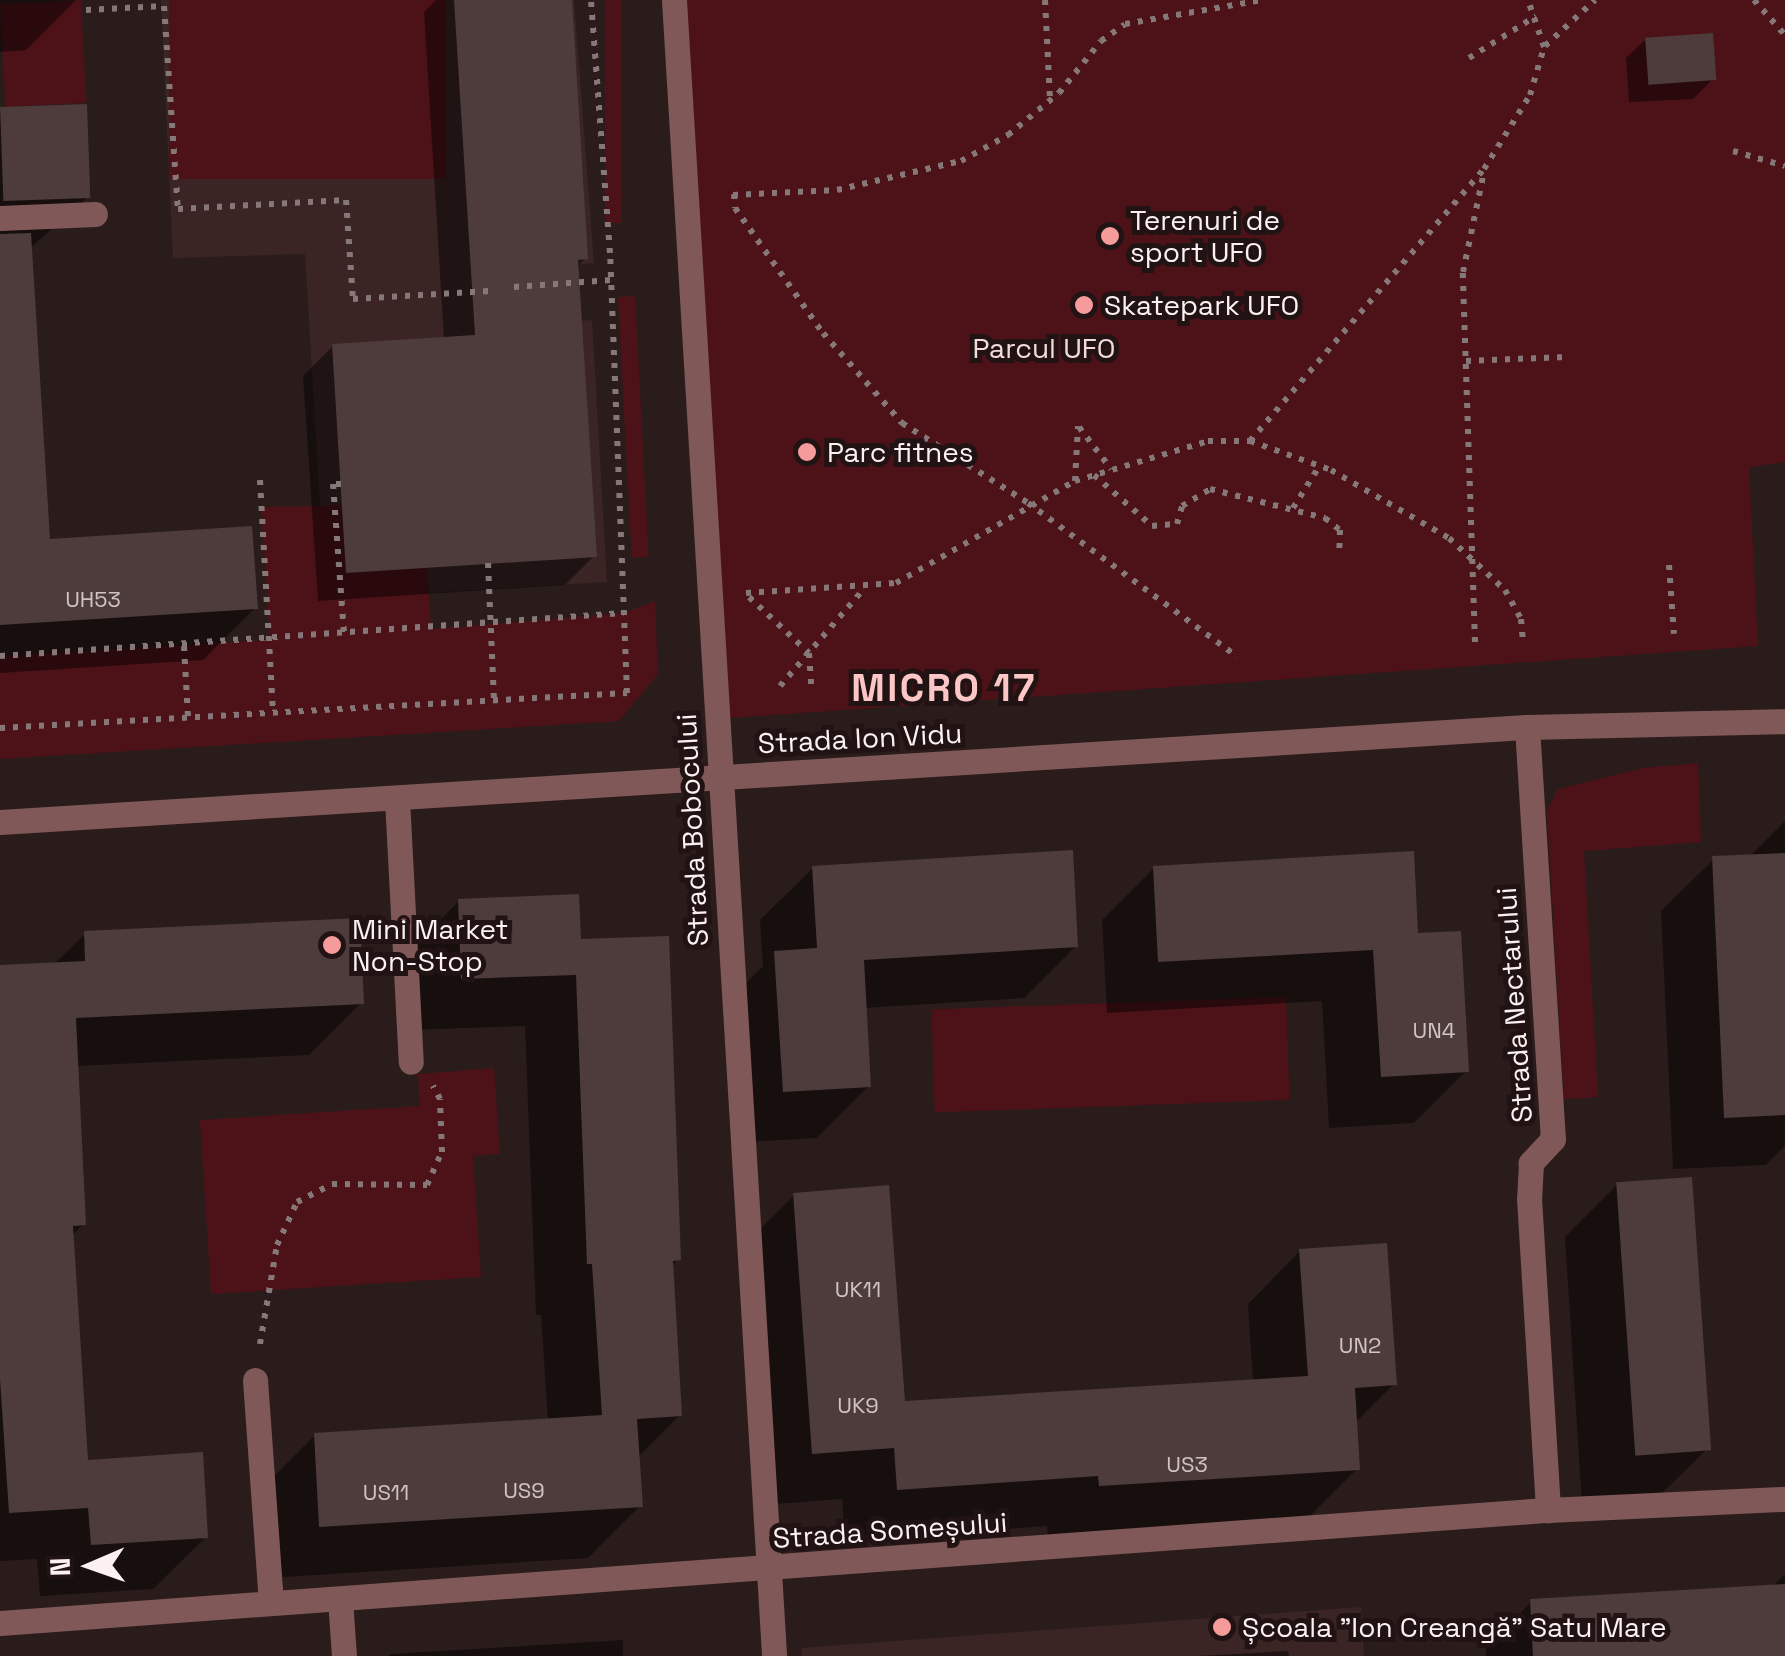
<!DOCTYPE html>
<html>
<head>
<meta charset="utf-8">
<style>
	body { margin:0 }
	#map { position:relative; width:1785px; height:1656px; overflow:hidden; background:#2b1c1c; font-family:"Space Grotesk",sans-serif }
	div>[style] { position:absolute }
	.built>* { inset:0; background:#3a2424 }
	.green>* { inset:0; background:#4d1218; transform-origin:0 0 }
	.shadow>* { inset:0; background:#0007 }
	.building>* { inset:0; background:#4e3c3c; transform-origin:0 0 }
	.path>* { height:6px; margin-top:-3px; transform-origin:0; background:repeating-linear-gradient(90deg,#867878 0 5px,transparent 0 13px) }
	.minor>* { height:25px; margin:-12.5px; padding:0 12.5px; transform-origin:12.5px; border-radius:12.5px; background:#815858 }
	.dots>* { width:28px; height:28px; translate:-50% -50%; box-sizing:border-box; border:5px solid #211313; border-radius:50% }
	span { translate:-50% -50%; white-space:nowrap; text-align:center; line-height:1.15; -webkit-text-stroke:10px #211313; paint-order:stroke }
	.number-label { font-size:22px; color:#d0c3c3 }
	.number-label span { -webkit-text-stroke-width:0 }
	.poi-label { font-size:28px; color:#fcf0f0 }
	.left { translate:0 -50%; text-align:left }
	.park-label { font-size:28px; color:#f5dada }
	.street-label { font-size:28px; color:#fcf0f0 }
	.district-label { font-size:38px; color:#fbc6c5; font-weight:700; letter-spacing:2.5px }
	.north { position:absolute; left:40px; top:1516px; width:100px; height:100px; -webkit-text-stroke:8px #211313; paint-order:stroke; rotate:268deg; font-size:28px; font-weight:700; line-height:40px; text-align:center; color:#fcf0f0 }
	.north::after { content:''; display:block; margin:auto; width:35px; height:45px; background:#fcf0f0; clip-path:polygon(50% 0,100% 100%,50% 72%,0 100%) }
</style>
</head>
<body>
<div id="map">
	<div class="built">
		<div style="clip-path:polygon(161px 0,574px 0,594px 263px,522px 268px,523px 325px,592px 320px,607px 582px,429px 593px,427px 568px,324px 573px,305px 254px,173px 258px)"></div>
		<div style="clip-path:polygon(1361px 1607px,1364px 1656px,802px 1656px,801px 1648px)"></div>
	</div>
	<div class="green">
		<div style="left:81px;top:0;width:103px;height:81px;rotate:87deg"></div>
		<div style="left:169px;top:0;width:277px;height:179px"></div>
		<div style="left:605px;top:0;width:16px;height:223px"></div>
		<div style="clip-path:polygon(674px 0,1785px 0,1785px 462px,1749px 467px,1758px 646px,715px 719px)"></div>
		<div style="left:635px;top:296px;width:261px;height:17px;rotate:87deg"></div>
		<div style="clip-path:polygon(341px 505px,346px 572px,427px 568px,431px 629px,624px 613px,655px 601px,658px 674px,619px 721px,0 759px,0 656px,270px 640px,261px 507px)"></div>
		<div style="clip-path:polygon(1698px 763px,1701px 842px,1584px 851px,1598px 1097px,1564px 1099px,1547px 812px,1558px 789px,1643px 768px)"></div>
		<div style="left:1286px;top:997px;width:103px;height:355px;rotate:88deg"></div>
		<div style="clip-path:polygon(494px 1068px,500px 1154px,473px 1156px,481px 1277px,211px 1294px,200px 1120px,420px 1106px,418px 1074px)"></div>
	</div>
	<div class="shadow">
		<div style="clip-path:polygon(0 0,76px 0,26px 50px,0 52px)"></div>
		<div style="clip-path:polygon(436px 0,570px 0,586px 258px,576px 267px,594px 556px,565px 585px,318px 601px,303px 376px,333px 346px,444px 339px,424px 12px)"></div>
		<div style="clip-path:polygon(1646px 39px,1713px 79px,1693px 99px,1629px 102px,1626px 58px)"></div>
		<div style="clip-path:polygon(0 110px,88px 197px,29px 249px,47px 541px,255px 608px,203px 660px,0 673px)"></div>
		<div style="clip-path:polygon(1785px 821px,1785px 1146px,1766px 1165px,1673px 1169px,1661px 911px,1714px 859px,1749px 857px)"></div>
		<div style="clip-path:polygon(813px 868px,1076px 946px,1024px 998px,864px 1008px,869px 1086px,817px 1138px,731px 1143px,723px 1006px,763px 966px,760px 920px)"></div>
		<div style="clip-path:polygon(1154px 868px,1416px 936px,1466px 1071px,1414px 1123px,1329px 1128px,1322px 1001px,1107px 1013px,1102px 920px)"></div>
		<div style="clip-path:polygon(459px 901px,578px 941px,678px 1259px,671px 1267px,680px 1415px,637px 1458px,640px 1506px,588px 1558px,268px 1578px,263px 1487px,315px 1435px,548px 1421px,541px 1315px,536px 1315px,525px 1026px,410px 1030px,407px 953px)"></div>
		<div style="clip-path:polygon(85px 934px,361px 1003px,309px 1055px,76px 1066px,83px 1224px,71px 1237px,85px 1462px,206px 1537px,153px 1589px,40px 1596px,37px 1559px,0 1561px,0 968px,53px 965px)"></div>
		<div style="clip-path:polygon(1617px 1185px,1707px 1449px,1654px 1501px,1582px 1506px,1565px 1237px)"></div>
		<div style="clip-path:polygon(794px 1195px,902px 1403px,1253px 1382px,1248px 1304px,1300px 1251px,1394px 1384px,1354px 1424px,1357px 1469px,1305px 1521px,1048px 1538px,1047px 1526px,845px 1541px,842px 1499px,761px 1505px,742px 1247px)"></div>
		<div style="clip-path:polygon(1785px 1574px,1785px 1656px,1486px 1656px,1486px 1647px,1531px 1602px,1771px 1588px)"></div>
		<div style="clip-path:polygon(623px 1640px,623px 1656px,388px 1656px,391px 1654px)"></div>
		<div style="clip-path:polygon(1288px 1651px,1289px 1656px,1199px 1656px)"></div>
	</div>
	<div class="building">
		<div style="clip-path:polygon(454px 0,572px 0,588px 259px,578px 260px,597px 557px,346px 573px,332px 344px,475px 335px)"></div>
		<div style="left:1713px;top:33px;width:47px;height:68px;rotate:86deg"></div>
		<div style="left:87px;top:104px;width:94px;height:87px;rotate:88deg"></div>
		<div style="clip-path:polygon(31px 233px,50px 539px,252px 526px,258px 609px,0 625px,0 234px)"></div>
		<div style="clip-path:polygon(1073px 850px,1078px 947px,864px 960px,871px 1087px,783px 1092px,774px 951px,817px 948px,812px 866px)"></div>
		<div style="clip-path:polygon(1414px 851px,1418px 933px,1461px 931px,1469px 1072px,1381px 1077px,1373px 950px,1158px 962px,1153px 866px)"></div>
		<div style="clip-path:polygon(1785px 853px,1785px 1115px,1724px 1118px,1712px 856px)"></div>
		<div style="clip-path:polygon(579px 894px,581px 939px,669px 936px,681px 1260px,673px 1261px,682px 1416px,637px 1419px,643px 1507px,319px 1527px,314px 1433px,602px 1415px,592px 1264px,587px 1264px,576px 975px,461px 979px,458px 899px)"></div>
		<div style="clip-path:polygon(360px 918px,364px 1004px,76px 1018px,86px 1225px,73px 1226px,88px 1460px,203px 1452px,208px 1538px,91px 1545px,88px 1508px,9px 1513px,0 1379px,0 965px,85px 961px,84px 931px)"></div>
		<div style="left:1692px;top:1177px;width:274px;height:76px;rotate:86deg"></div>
		<div style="clip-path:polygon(889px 1185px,905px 1401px,1308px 1376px,1299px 1249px,1387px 1243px,1397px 1385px,1355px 1388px,1360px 1470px,1099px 1486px,1098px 1476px,897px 1490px,894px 1448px,812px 1454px,793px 1193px)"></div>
		<div style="clip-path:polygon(1785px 1584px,1785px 1656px,1533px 1656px,1530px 1599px)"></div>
	</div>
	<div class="path">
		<div style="left:1045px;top:0;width:98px;rotate:87.1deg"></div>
		<div style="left:1754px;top:0;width:47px;rotate:48.5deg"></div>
		<div style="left:86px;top:10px;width:78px;rotate:-2.9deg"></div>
		<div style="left:164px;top:6px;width:203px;rotate:86.1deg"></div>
		<div style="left:178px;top:209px;width:168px;rotate:-3.1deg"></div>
		<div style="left:346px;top:200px;width:99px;rotate:86deg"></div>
		<div style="left:353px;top:299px;width:137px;rotate:-3.3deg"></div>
		<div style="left:1545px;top:46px;width:68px;rotate:-42.6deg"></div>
		<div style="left:1469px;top:58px;width:79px;rotate:-32.1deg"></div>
		<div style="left:1733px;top:151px;width:54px;rotate:16.1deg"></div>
		<div style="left:734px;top:194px;width:14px;rotate:86deg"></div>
		<div style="left:735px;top:208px;width:153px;rotate:54.9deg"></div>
		<div style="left:823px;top:333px;width:120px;rotate:48.7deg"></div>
		<div style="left:902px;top:423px;width:149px;rotate:32.4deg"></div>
		<div style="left:1028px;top:503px;width:260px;rotate:36.3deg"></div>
		<div style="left:733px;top:195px;width:104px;rotate:-2.8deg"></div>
		<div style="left:837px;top:190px;width:127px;rotate:-13.2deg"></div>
		<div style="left:961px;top:161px;width:54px;rotate:-29deg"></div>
		<div style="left:1008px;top:135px;width:66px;rotate:-39.5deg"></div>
		<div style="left:1059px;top:93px;width:67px;rotate:-51.1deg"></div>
		<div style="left:1101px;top:41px;width:29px;rotate:-35deg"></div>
		<div style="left:1125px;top:24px;width:139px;rotate:-9.9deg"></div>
		<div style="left:514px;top:287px;width:97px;rotate:-4.1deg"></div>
		<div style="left:1466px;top:361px;width:100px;rotate:-2.3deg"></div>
		<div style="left:1079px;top:427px;width:53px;rotate:52.7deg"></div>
		<div style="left:1250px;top:441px;width:86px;rotate:19.7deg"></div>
		<div style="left:1331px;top:470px;width:136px;rotate:30deg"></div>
		<div style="left:1449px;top:538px;width:76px;rotate:42.9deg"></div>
		<div style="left:1505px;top:590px;width:33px;rotate:61deg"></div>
		<div style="left:1521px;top:619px;width:21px;rotate:85deg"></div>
		<div style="left:1094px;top:475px;width:77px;rotate:41.3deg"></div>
		<div style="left:1152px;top:526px;width:25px;rotate:-5deg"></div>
		<div style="left:1177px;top:524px;width:19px;rotate:-74deg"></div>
		<div style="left:1182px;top:506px;width:33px;rotate:-31deg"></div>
		<div style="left:1210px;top:489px;width:119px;rotate:14.2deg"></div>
		<div style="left:1325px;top:518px;width:19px;rotate:39deg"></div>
		<div style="left:1340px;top:530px;width:25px;rotate:92deg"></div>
		<div style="left:260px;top:480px;width:233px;rotate:86.8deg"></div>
		<div style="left:1075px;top:481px;width:55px;rotate:-86.9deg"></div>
		<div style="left:341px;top:484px;width:8px;rotate:180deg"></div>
		<div style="left:333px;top:484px;width:151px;rotate:85.8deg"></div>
		<div style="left:1293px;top:508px;width:51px;rotate:-57.9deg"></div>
		<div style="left:488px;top:563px;width:138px;rotate:87.5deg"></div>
		<div style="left:1669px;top:565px;width:69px;rotate:85.9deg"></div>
		<div style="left:746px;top:593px;width:150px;rotate:-3.8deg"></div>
		<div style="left:896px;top:583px;width:206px;rotate:-29.7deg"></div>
		<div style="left:1075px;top:481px;width:139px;rotate:-16.7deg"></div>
		<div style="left:1208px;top:441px;width:42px"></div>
		<div style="left:1250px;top:441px;width:359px;rotate:-49.3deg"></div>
		<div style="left:1484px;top:169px;width:87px;rotate:-58.1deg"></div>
		<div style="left:1530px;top:95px;width:50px;rotate:-73.7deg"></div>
		<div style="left:1544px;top:47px;width:50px;rotate:-108.8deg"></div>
		<div style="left:749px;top:597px;width:82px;rotate:43deg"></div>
		<div style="left:809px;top:653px;width:31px;rotate:86deg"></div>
		<div style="left:1475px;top:642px;width:370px;rotate:-91.9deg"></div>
		<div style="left:1463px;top:272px;width:98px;rotate:-78.2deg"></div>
		<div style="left:184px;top:646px;width:72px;rotate:86.8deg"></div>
		<div style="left:0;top:656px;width:625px;rotate:-3.94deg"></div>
		<div style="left:780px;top:686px;width:125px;rotate:-49.2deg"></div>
		<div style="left:0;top:728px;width:628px;rotate:-3.2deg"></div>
		<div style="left:627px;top:693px;width:440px;rotate:-92.2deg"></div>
		<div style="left:610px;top:253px;width:254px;rotate:-94.3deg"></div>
		<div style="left:260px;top:1344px;width:100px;rotate:-80.3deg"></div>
		<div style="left:277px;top:1245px;width:47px;rotate:-65.1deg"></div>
		<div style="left:297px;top:1202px;width:39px;rotate:-27deg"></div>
		<div style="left:332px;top:1184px;width:95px;rotate:0.6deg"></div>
		<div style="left:427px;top:1185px;width:36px;rotate:-66deg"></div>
		<div style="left:442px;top:1152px;width:53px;rotate:-92.2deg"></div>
		<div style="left:440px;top:1099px;width:15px;rotate:-118deg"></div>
	</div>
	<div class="minor">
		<div style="left:674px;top:0;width:1659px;rotate:86.54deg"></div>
		<div style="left:0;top:218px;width:95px;rotate:-2.4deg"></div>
		<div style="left:1527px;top:727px;width:413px;rotate:86.4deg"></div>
		<div style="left:1553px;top:1139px;width:33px;rotate:133deg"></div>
		<div style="left:1531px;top:1163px;width:35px;rotate:93deg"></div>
		<div style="left:1529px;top:1198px;width:313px;rotate:86.5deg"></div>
		<div style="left:397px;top:799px;width:263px;rotate:87deg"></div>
		<div style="left:0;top:822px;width:1530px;rotate:-3.56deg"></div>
		<div style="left:1527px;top:727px;width:258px;rotate:-1.3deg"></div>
		<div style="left:255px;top:1380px;width:223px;rotate:85.9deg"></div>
		<div style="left:340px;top:1599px;width:57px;rotate:86deg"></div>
		<div style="left:0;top:1623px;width:1552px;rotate:-4.18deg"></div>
		<div style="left:1548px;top:1510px;width:237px;rotate:-2.7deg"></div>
	</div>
	<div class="dots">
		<div style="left:1110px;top:236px;background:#f59b9c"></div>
		<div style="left:1084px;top:305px;background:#f59b9c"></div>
		<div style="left:807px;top:452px;background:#f59b9c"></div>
		<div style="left:332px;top:945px;background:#f59b9c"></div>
		<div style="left:1222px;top:1627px;background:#f59b9c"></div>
	</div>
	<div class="number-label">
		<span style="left:93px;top:600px">UH53</span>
		<span style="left:1434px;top:1031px">UN4</span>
		<span style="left:858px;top:1290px">UK11</span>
		<span style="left:1360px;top:1346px">UN2</span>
		<span style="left:858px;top:1406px">UK9</span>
		<span style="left:1187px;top:1465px">US3</span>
		<span style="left:524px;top:1491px">US9</span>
		<span style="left:386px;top:1493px">US11</span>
	</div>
	<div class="poi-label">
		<span class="left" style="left:1130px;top:236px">Terenuri de<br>sport UFO</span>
		<span class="left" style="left:1104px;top:305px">Skatepark UFO</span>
		<span class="left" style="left:827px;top:452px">Parc fitnes</span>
		<span class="left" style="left:352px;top:945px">Mini Market<br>Non-Stop</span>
		<span class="left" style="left:1242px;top:1627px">Școala "Ion Creangă" Satu Mare</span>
	</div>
	<div class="park-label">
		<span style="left:1044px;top:348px">Parcul UFO</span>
	</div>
	<div class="street-label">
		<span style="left:860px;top:738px;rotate:-3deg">Strada Ion Vidu</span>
		<span style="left:692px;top:830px;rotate:-93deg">Strada Bobocului</span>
		<span style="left:1514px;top:1005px;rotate:-94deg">Strada Nectarului</span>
		<span style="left:890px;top:1530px;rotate:-4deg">Strada Someșului</span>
	</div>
	<div class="district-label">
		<span style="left:944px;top:689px">MICRO 17</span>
	</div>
	<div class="north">N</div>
</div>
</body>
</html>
